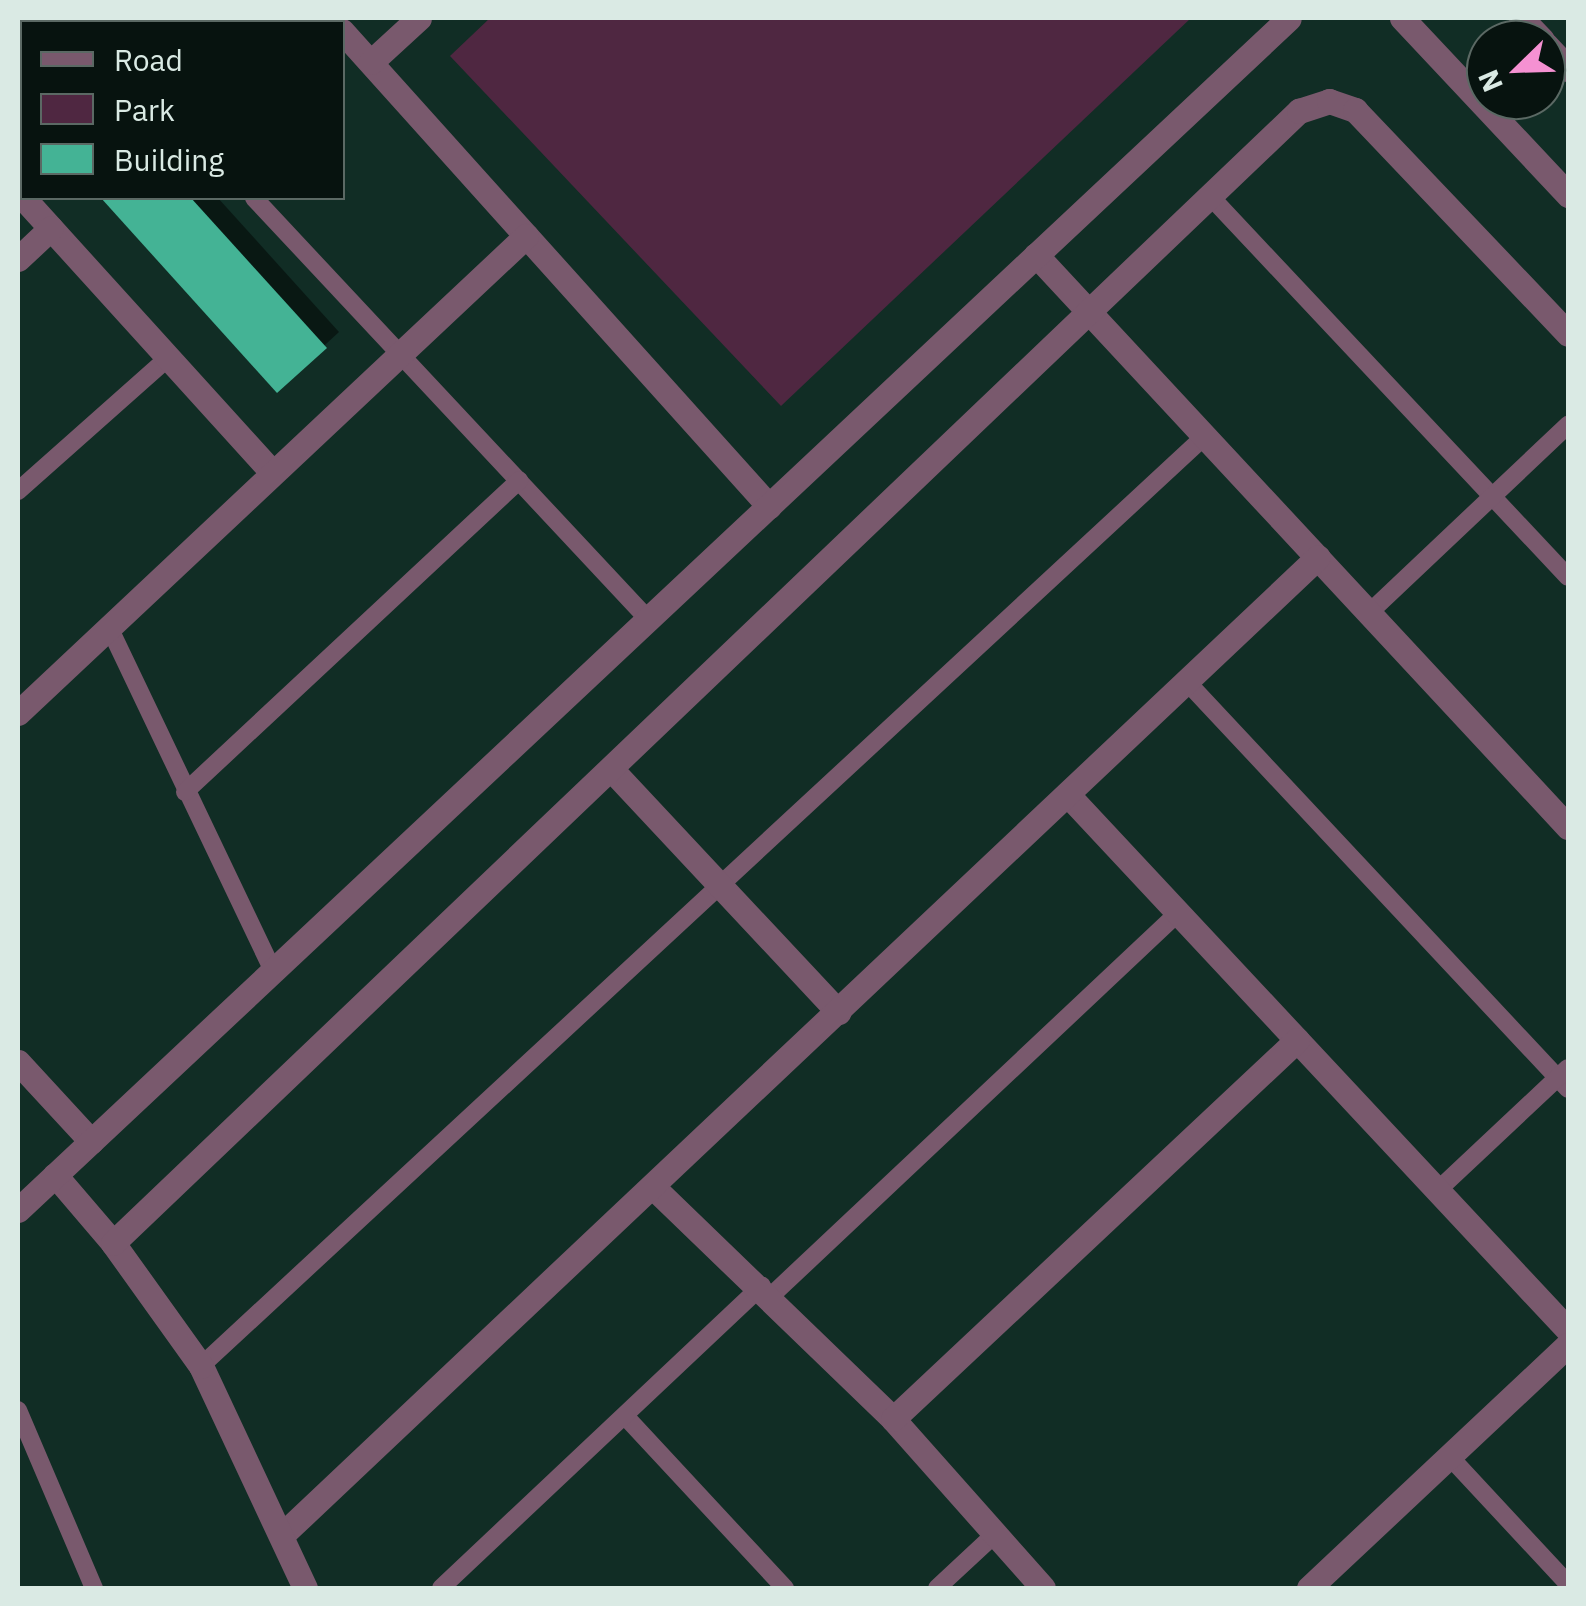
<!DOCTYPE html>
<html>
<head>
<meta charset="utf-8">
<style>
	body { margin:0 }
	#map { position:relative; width:1586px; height:1606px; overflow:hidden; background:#112d25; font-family:"IBM Plex Sans",sans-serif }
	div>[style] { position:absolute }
	.green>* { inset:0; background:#4f2741 }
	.shadow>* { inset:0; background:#0007 }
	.building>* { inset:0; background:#44b395 }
	.service>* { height:18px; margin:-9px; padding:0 9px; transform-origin:9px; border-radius:9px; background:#79596d }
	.minor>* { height:25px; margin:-12.5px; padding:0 12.5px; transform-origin:12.5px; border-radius:12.5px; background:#79596d }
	span { translate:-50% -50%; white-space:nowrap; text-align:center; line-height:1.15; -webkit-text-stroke:10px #07130f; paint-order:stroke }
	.frame { position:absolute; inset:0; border:20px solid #daeae4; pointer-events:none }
	.legend { position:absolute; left:20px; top:20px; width:325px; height:180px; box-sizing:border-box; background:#07130f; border:2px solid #5b6964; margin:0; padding:12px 18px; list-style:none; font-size:30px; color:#daeae4 }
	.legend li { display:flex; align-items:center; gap:20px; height:50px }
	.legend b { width:50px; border:2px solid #5b6964 }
	.north { position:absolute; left:1466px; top:20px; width:100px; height:100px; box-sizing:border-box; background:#07130f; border:2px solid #5b6964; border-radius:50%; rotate:247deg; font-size:28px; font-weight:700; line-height:40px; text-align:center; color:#daeae4 }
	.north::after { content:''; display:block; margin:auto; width:35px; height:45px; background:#f591d2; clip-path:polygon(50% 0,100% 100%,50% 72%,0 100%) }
</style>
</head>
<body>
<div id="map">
	<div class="green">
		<div style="clip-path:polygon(490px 18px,1191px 18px,781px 406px,450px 56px)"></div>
	</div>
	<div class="shadow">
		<div style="clip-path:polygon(18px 18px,61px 22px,22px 22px,22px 107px)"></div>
		<div style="clip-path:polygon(104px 198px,218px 198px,339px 332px,277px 389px)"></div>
	</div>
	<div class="building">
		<div style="clip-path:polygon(18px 18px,34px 22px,22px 22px,22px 110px)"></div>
		<div style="clip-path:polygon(101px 198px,191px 198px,327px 348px,277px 393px)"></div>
	</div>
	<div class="service">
		<div style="left:84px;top:18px;width:6px;rotate:45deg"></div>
		<div style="left:1209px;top:195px;width:524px;rotate:46.78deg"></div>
		<div style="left:254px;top:198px;width:577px;rotate:46.9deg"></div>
		<div style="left:18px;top:491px;width:200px;rotate:-41.6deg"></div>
		<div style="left:1369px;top:613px;width:274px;rotate:-43.4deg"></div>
		<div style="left:109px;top:627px;width:381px;rotate:64.5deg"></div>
		<div style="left:1188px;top:683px;width:556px;rotate:46.89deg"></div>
		<div style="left:185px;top:792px;width:457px;rotate:-43deg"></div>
		<div style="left:1438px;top:1190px;width:178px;rotate:-43.2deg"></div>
		<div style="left:772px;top:1295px;width:557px;rotate:-43.26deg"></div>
		<div style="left:201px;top:1366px;width:1369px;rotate:-42.81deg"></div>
		<div style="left:18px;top:1410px;width:194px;rotate:66.9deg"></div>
		<div style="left:625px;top:1416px;width:235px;rotate:47.1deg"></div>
		<div style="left:1450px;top:1457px;width:173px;rotate:47.1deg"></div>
		<div style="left:441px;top:1588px;width:441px;rotate:-43.3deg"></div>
		<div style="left:937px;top:1588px;width:78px;rotate:-42.9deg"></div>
	</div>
	<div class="minor">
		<div style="left:1402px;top:18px;width:243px;rotate:46.8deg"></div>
		<div style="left:1521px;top:18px;width:30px;rotate:46deg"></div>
		<div style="left:342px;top:31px;width:639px;rotate:48.05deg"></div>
		<div style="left:1546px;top:45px;width:33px;rotate:47deg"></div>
		<div style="left:371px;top:62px;width:65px;rotate:-42.5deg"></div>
		<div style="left:18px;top:192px;width:379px;rotate:47.8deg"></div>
		<div style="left:1036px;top:255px;width:781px;rotate:47.08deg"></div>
		<div style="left:18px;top:259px;width:45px;rotate:-43.2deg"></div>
		<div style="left:18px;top:713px;width:697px;rotate:-43.2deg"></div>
		<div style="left:611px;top:769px;width:333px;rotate:46.9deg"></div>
		<div style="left:1068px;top:795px;width:732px;rotate:46.94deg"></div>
		<div style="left:18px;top:1062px;width:108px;rotate:47.3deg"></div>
		<div style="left:55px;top:1175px;width:89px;rotate:49.5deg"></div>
		<div style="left:653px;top:1187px;width:334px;rotate:44deg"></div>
		<div style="left:893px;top:1419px;width:226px;rotate:48.4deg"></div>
		<div style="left:18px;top:1210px;width:1742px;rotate:-43.16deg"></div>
		<div style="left:893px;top:1419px;width:554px;rotate:-43.17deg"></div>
		<div style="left:283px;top:1534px;width:1423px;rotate:-43.35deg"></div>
		<div style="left:305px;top:1588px;width:245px;rotate:-115.1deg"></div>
		<div style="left:201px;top:1366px;width:151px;rotate:-125.6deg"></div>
		<div style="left:113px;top:1243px;width:1640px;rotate:-43.67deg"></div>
		<div style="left:1299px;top:111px;width:32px;rotate:-18deg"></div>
		<div style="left:1329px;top:101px;width:28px;rotate:19deg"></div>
		<div style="left:1355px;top:110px;width:309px;rotate:46.4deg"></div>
		<div style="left:1309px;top:1588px;width:355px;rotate:-43.2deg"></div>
	</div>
	<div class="frame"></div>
	<ul class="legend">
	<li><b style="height:12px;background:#79596d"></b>Road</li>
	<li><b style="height:28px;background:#4f2741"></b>Park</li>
	<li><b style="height:28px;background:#44b395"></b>Building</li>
	</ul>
	<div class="north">N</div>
</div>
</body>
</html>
